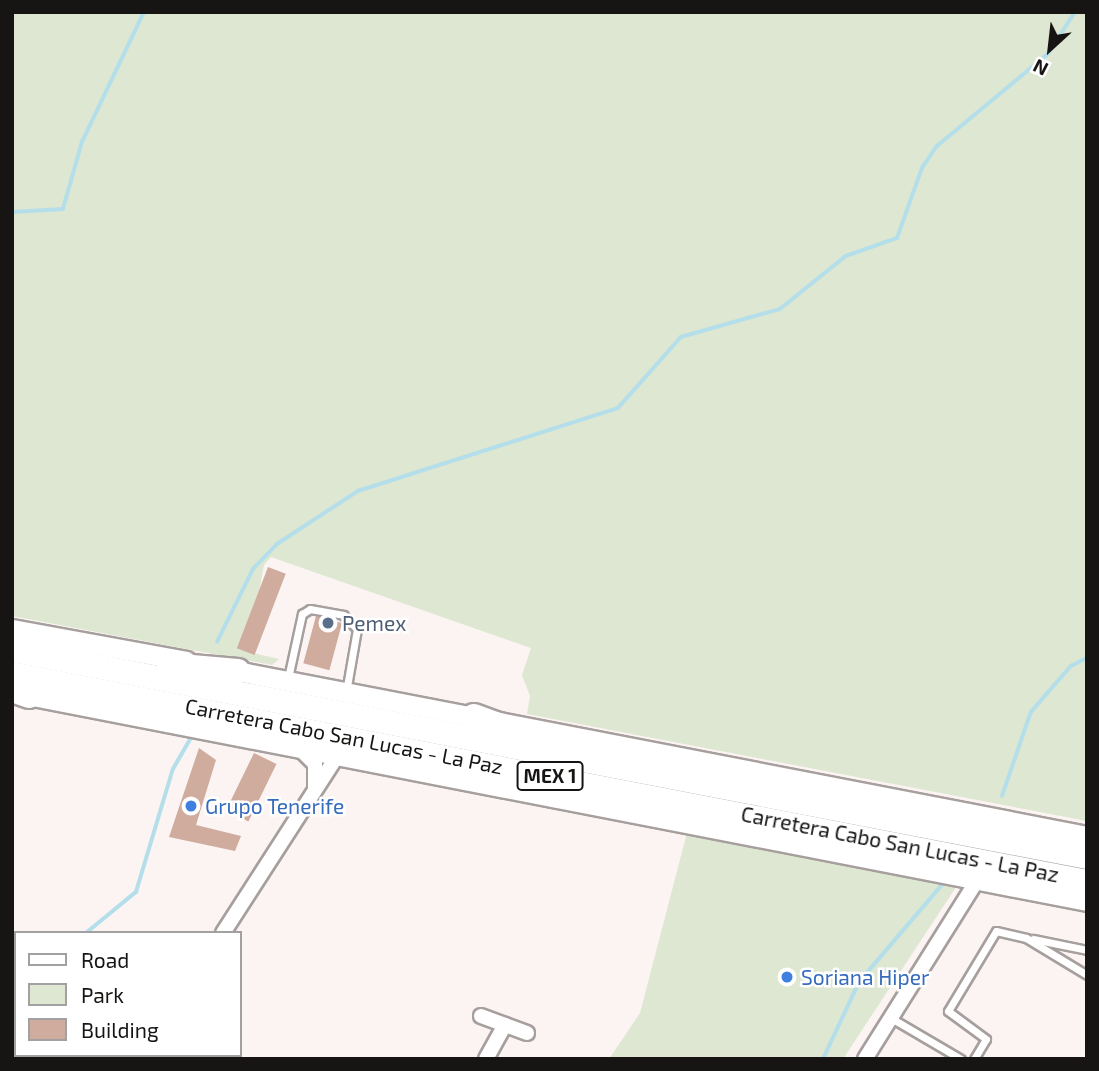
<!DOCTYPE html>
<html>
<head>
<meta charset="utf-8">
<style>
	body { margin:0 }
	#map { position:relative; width:1099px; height:1071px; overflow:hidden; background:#fbf4f2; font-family:"Exo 2",sans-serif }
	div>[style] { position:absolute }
	.green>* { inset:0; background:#dde7d1 }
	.stream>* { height:3.5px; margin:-1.75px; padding:0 1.75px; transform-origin:1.75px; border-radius:1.75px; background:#b4dfea }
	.building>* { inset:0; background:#d0ac9e; transform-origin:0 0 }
	.roads { filter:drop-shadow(2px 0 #a69f9d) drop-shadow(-2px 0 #a69f9d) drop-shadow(0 2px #a69f9d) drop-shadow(0 -2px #a69f9d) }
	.lane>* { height:7px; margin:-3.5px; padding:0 3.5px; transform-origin:3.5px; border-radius:3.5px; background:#fff }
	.street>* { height:14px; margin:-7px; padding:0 7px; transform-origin:7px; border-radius:7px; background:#fff }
	.secondary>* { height:19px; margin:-9.5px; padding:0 9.5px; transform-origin:9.5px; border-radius:9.5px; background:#fff }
	.highway>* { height:24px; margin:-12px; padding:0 12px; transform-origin:12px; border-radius:12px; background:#fff }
	.dots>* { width:19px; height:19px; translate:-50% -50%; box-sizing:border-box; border:4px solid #fff; border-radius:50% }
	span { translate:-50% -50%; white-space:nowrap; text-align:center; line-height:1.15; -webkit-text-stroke:5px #fff; paint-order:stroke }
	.shield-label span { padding:2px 5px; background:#fff; border:2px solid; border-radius:5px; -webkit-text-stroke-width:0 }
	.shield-label { font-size:19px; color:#171514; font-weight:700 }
	.service-label { font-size:21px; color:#4e5e75 }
	.left { translate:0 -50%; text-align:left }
	.street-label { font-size:21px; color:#171514 }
	.shop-label { font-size:21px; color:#366cbe }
	.frame { position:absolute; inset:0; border:14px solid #171514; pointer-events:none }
	.legend { position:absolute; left:14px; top:931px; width:228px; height:126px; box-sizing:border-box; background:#fff; border:2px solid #a2a1a1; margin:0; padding:9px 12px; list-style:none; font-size:21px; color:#171514 }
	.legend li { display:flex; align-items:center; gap:14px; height:35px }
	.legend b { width:35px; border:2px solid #a2a1a1 }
	.north { position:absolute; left:1015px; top:14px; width:70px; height:70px; -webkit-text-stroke:5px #fff; paint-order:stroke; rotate:207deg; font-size:19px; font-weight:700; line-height:28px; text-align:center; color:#171514 }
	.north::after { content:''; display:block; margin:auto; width:24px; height:32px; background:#171514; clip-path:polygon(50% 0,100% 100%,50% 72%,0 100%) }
</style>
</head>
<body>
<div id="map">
	<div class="green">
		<div style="clip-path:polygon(12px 12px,1087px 12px,1087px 821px,527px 714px,530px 696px,522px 675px,531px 648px,271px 557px,264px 565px,248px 652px,279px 659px,272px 665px,12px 616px)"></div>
		<div style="clip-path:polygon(688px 829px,960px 881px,843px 1059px,609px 1059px,640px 1013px)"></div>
	</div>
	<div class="stream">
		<div style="left:12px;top:212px;width:51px;rotate:-3.4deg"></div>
		<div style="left:63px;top:209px;width:70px;rotate:-74.2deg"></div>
		<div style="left:82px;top:142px;width:144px;rotate:-64.5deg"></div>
		<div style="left:217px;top:642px;width:81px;rotate:-63.7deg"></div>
		<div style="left:253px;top:569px;width:35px;rotate:-46deg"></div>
		<div style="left:277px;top:544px;width:97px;rotate:-33.2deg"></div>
		<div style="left:358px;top:491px;width:273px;rotate:-17.7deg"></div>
		<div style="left:618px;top:408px;width:95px;rotate:-48.4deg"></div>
		<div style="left:681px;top:337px;width:103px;rotate:-15.8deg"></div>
		<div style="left:780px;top:309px;width:85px;rotate:-38.8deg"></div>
		<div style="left:846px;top:256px;width:54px;rotate:-19.4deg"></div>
		<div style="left:897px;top:238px;width:74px;rotate:-70.3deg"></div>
		<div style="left:922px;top:168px;width:27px;rotate:-56deg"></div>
		<div style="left:937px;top:146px;width:144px;rotate:-39.7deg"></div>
		<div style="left:1048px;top:54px;width:50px;rotate:-57.3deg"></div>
		<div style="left:1002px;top:796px;width:89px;rotate:-71deg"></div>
		<div style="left:1031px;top:712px;width:61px;rotate:-49deg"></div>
		<div style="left:1071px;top:666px;width:18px;rotate:-27deg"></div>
		<div style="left:86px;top:933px;width:65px;rotate:-39.4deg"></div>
		<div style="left:136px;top:892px;width:128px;rotate:-73.3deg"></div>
		<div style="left:173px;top:769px;width:38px;rotate:-60deg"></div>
		<div style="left:12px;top:1039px;width:9px;rotate:-63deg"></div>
		<div style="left:823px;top:1059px;width:85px;rotate:-64.9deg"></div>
		<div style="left:859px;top:982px;width:134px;rotate:-49.5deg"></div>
	</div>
	<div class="building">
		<div style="left:268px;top:567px;width:19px;height:87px;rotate:21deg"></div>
		<div style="left:316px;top:616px;width:27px;height:49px;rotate:15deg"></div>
		<div style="clip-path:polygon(199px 748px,216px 760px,196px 825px,241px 836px,235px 851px,169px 837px)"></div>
		<div style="left:254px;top:753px;width:25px;height:64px;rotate:26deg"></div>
	</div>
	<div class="roads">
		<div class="lane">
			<div style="left:288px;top:678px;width:66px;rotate:-77.7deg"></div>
			<div style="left:302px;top:614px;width:9px;rotate:-32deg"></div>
			<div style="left:310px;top:609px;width:34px;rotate:10deg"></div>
			<div style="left:343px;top:615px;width:20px;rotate:45deg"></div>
			<div style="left:357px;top:629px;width:64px;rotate:99.9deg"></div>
			<div style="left:1033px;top:939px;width:55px;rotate:11.5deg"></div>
			<div style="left:891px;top:1018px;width:81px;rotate:30.4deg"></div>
			<div style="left:974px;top:1059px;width:23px;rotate:-59deg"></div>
			<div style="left:986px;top:1039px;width:47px;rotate:-143.6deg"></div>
			<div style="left:948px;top:1011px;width:93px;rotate:-59deg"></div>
			<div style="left:996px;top:931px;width:31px;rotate:13deg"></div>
			<div style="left:1026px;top:938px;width:71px;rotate:31.2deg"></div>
		</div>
		<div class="street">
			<div style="left:300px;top:749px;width:21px;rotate:45deg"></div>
			<div style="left:315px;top:764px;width:24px;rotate:90deg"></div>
			<div style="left:223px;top:933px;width:207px;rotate:-57.2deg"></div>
			<div style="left:335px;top:759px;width:10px;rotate:-24deg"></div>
			<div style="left:481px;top:1016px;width:49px;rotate:20.3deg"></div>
			<div style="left:150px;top:1059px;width:4px;rotate:-63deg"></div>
			<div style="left:486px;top:1059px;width:39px;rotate:-61deg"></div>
			<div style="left:865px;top:1059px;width:215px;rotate:-57.9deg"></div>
		</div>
		<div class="secondary">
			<div style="left:12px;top:629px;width:177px;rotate:10.4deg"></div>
			<div style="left:226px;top:669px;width:877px;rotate:10.98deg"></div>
			<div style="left:17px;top:693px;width:1090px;rotate:11deg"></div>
		</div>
		<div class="highway">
			<div style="left:12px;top:650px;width:1095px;rotate:10.9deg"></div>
			<div style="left:169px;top:665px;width:69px;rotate:5deg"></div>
			<div style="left:12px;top:674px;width:1095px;rotate:10.95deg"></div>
			<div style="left:12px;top:690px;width:18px;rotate:19deg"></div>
			<div style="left:474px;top:716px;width:61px;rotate:20.2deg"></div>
			<div style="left:554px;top:795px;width:41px;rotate:7deg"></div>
		</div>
	</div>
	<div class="dots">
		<div style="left:328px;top:623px;background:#5c6f8a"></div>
		<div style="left:191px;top:806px;background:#3f7fe0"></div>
		<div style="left:787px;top:977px;background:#3f7fe0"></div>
	</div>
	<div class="shield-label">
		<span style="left:550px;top:776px">MEX 1</span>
	</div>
	<div class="service-label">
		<span class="left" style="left:342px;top:623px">Pemex</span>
	</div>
	<div class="street-label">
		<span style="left:344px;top:736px;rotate:11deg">Carretera Cabo San Lucas - La Paz</span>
		<span style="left:900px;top:844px;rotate:11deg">Carretera Cabo San Lucas - La Paz</span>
	</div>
	<div class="shop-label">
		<span class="left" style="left:205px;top:806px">Grupo Tenerife</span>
		<span class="left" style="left:801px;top:977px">Soriana Hiper</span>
	</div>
	<div class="frame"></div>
	<ul class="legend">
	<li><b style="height:9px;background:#fff"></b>Road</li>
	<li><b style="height:19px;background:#dde7d1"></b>Park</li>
	<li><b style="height:19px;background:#d0ac9e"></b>Building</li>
	</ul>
	<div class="north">N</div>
</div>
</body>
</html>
